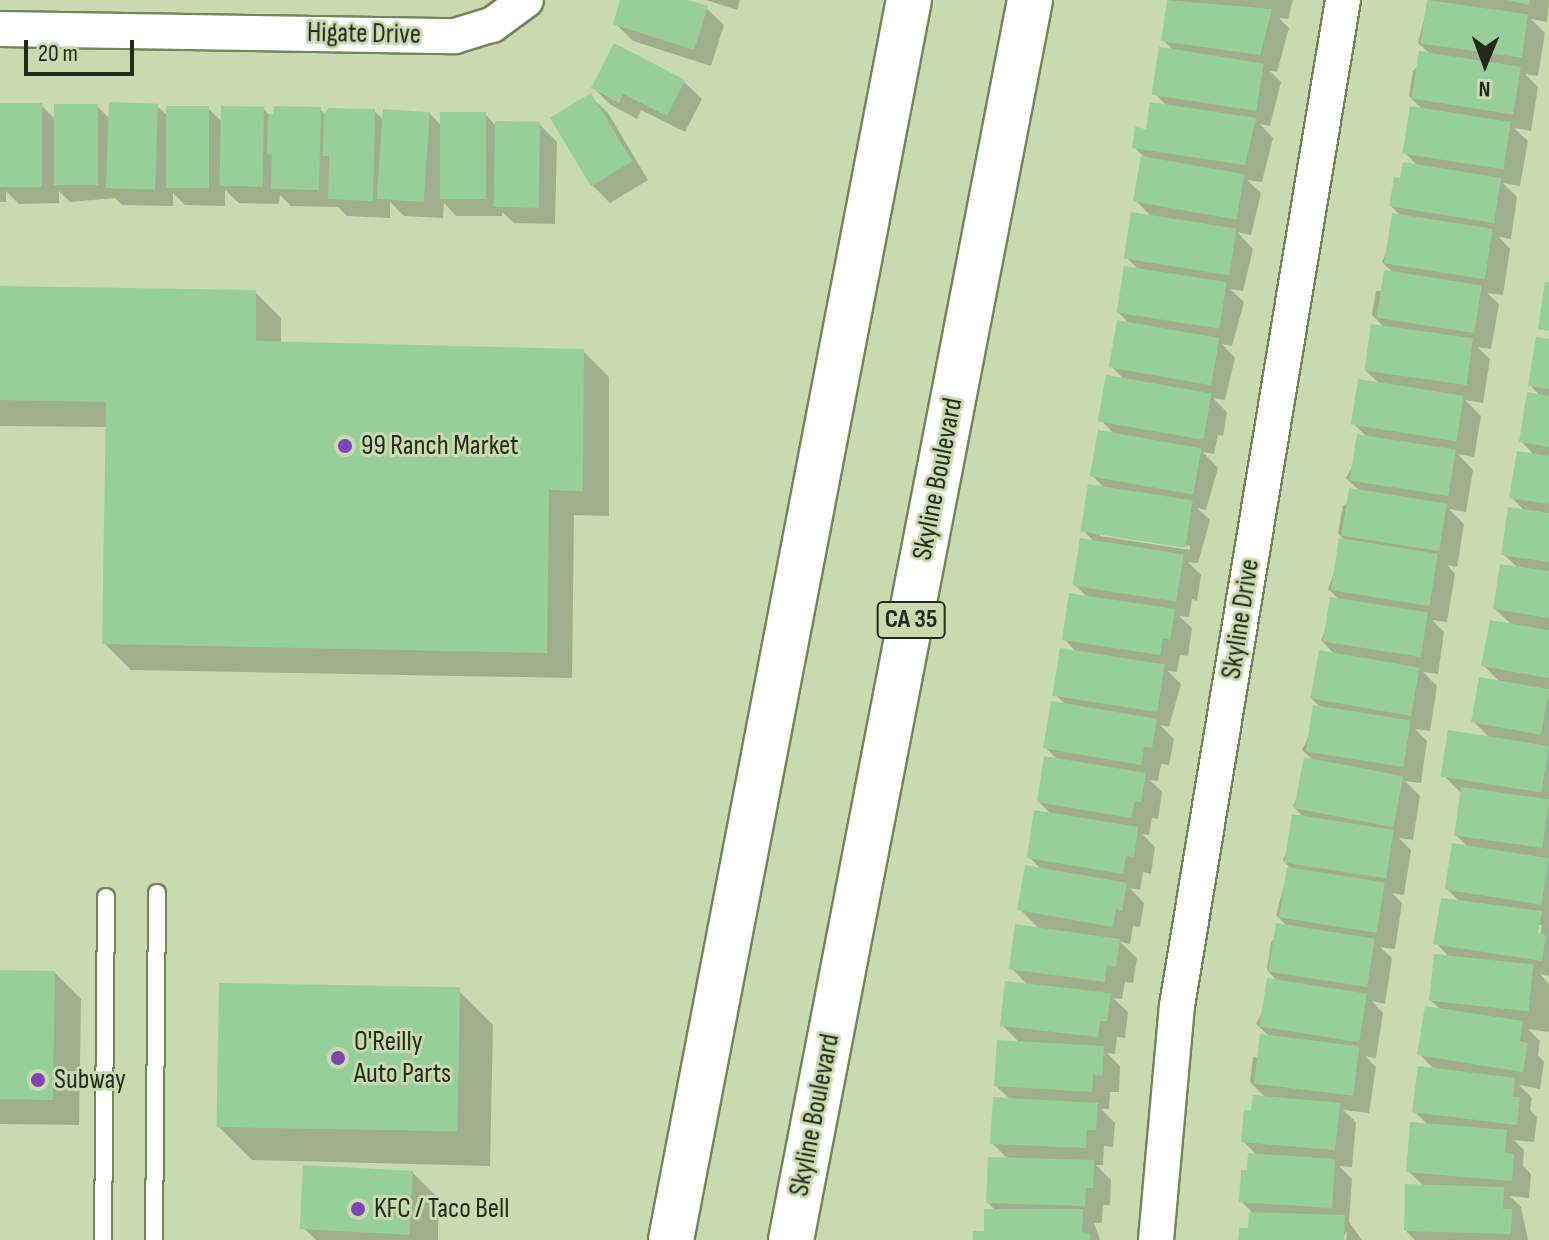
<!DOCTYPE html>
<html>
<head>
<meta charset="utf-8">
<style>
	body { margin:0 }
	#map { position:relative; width:1549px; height:1240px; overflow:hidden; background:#c9dbae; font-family:"Sofia Sans Condensed",sans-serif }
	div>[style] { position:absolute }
	.shadow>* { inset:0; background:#0003 }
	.building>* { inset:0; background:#96d098; transform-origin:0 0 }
	.roads { filter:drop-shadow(2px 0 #74845b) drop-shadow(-2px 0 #74845b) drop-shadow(0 2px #74845b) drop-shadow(0 -2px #74845b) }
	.lane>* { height:16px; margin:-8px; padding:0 8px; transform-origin:8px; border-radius:8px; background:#fff }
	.street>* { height:34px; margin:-17px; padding:0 17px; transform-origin:17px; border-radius:17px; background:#fff }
	.primary>* { height:44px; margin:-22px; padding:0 22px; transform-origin:22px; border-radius:22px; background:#fff }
	.dots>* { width:22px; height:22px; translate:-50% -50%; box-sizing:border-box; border:4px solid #c9dbae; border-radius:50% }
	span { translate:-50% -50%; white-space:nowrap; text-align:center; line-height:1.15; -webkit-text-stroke:6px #c9dbae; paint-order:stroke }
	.shield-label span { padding:2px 6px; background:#c9dbae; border:2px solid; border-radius:6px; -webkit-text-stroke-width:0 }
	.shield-label { font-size:26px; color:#232a19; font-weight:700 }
	.street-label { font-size:28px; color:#232a19 }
	.poi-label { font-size:28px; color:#232a19 }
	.left { translate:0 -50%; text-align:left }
	.north { position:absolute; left:1445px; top:24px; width:80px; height:80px; -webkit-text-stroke:6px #c9dbae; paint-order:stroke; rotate:181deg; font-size:22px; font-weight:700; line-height:32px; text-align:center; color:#232a19 }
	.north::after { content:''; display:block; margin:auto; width:28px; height:36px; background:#232a19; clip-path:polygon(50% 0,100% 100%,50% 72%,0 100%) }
	.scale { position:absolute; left:24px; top:40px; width:110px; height:36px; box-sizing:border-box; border:4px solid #232a19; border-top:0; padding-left:10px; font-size:24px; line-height:28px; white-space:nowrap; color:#232a19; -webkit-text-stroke:6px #c9dbae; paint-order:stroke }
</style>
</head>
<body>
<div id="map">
	<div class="shadow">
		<div style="clip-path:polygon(623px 0,684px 0,706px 8px,724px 25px,711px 66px,633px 41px,615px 23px)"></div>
		<div style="clip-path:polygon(706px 0,740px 0,737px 10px)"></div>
		<div style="clip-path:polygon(evenodd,1169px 0,1293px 0,1288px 19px,1279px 18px,1289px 28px,1277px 72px,1270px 71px,1281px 82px,1270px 126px,1260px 124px,1273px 138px,1262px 182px,1247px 180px,1261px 193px,1251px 235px,1237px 232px,1253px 249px,1243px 291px,1230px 289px,1244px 302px,1232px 346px,1222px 344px,1235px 358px,1225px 400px,1213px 398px,1227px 412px,1223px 436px,1218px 435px,1214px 454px,1203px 452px,1218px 468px,1206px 510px,1197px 508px,1210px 520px,1198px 563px,1188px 562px,1201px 575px,1197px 601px,1192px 599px,1189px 617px,1179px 616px,1192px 628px,1188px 656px,1180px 655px,1177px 672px,1168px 671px,1181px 684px,1169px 727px,1160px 725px,1174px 739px,1169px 765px,1161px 764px,1158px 781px,1150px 780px,1162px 792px,1158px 819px,1152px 818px,1149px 835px,1142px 834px,1155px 847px,1151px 874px,1143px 872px,1140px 890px,1130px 888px,1144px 903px,1140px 927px,1133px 926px,1130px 944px,1120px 942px,1137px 958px,1133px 983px,1125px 982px,1122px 999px,1113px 998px,1128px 1012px,1125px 1038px,1117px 1037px,1115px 1054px,1107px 1053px,1120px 1066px,1119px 1092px,1110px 1092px,1109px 1109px,1101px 1109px,1115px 1123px,1113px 1147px,1104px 1146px,1103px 1165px,1096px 1165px,1111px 1180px,1110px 1205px,1103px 1205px,1102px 1223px,1094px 1223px,1100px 1240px,975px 1240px,986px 1233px,996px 1211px,988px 1203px,1009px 1160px,992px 1143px,1011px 1100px,996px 1086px,1020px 1043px,1002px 1025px,1028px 985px,1011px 968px,1040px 930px,1020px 909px,1042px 870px,1029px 857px,1052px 815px,1039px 802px,1059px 761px,1046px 748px,1067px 706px,1055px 694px,1077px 653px,1064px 639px,1087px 597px,1074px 584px,1095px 543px,1083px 530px,1105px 489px,1092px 475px,1116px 436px,1101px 420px,1125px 380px,1111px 366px,1131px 325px,1118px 312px,1139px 270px,1126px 257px,1153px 218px,1136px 201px,1143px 156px,1134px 147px,1168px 107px,1154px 93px,1174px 51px,1163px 40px,1169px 0,1100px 532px,1190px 546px,1190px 550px,1100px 536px,1100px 532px)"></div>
		<div style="clip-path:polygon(1429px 0,1549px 0,1547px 22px,1531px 19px,1545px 33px,1538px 76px,1525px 74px,1538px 87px,1531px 131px,1514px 128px,1528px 141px,1520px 186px,1503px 183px,1517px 197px,1511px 239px,1499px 237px,1510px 249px,1503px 295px,1487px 293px,1499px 304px,1491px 349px,1477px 347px,1490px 359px,1483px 403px,1465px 400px,1481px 416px,1474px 457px,1458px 454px,1473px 470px,1466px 512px,1449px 509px,1464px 524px,1457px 567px,1447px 565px,1455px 574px,1447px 622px,1432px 620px,1444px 632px,1438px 674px,1423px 672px,1437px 686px,1430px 731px,1415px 729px,1427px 741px,1421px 783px,1405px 781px,1420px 796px,1413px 840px,1399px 838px,1411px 850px,1404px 895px,1392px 893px,1402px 903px,1395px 949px,1380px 947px,1392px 958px,1385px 1004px,1372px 1001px,1383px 1013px,1376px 1058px,1365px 1056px,1376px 1067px,1369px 1113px,1343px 1110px,1356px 1122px,1352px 1167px,1339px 1166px,1352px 1179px,1349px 1222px,1362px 1240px,1346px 1240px,1347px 1231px,1342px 1240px,1240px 1240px,1250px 1230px,1251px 1211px,1241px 1201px,1258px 1156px,1243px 1141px,1253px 1113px,1266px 1098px,1250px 1082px,1253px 1057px,1259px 1058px,1270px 1037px,1256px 1024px,1278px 982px,1267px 970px,1271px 942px,1288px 927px,1276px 915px,1289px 867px,1283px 860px,1304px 818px,1293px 806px,1313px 760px,1302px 750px,1322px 709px,1310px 697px,1335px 655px,1321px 640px,1340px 600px,1328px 589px,1346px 542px,1338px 533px,1343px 506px,1361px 492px,1346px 478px,1368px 438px,1353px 423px,1380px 384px,1365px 370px,1385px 328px,1372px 315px,1376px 291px,1382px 291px,1393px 273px,1382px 262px,1402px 217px,1391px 206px,1402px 180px,1419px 167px,1405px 153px,1423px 110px,1409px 96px,1413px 71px,1431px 55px,1418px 43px)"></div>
		<div style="clip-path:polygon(615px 46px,684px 82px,702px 99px,685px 132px,641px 110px,637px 119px,611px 105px,593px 88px)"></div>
		<div style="clip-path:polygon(590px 96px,608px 113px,648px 180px,610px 203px,592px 185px)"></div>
		<div style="clip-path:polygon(41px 105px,56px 120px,97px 106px,110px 119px,157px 106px,168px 116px,208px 108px,222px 122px,264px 109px,270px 116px,320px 109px,326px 115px,374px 111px,385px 121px,430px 114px,441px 125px,485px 114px,497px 127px,539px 124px,557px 142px,555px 224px,514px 223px,502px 212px,502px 216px,456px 216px,444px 203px,443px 218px,404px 216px,390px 202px,390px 218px,347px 216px,338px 207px,291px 206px,280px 195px,279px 204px,239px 203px,225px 190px,225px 206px,185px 205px,173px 193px,173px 206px,122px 205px,115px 198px,70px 202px,59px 191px,59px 203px,19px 204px,6px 191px,6px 202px,0 202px,0 113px)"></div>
		<div style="clip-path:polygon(0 288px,255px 292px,281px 318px,281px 344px,583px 351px,609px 377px,609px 516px,574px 515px,572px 678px,131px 670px,104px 643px,108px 427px,0 426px)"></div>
		<div style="clip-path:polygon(evenodd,1549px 341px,1549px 976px,1540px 974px,1549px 984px,1549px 1032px,1528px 1029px,1540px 1041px,1538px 1055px,1544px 1062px,1540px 1089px,1519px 1085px,1532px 1098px,1530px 1110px,1537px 1117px,1534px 1142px,1514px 1140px,1524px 1150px,1523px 1166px,1531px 1174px,1529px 1198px,1510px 1196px,1521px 1207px,1528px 1240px,1415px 1240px,1406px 1231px,1424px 1186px,1408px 1171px,1428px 1125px,1414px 1111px,1436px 1071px,1419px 1054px,1441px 1010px,1429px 999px,1450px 958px,1436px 943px,1461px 903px,1447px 889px,1468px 847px,1456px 835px,1462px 794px,1443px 775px,1491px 739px,1473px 721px,1501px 683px,1484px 666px,1512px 625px,1495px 609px,1518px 568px,1503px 554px,1526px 512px,1511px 497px,1535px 456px,1521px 441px,1541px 397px,1530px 385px,1549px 341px,1537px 925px,1542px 925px,1539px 943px,1535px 943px,1537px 925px)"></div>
		<div style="clip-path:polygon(0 972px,55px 973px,81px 999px,79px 1125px,0 1124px)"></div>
		<div style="clip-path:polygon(459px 991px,493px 1025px,490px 1166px,252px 1160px,218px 1126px)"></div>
		<div style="clip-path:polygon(412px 1172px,438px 1198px,438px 1240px,316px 1240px,304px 1228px)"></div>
	</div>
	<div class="building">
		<div style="clip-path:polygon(620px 0,688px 0,708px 6px,694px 50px,613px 24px)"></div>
		<div style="clip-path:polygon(1167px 0,1272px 9px,1260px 55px,1161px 41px)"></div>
		<div style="left:1427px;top:0;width:102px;height:44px;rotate:8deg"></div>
		<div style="clip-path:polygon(1508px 0,1530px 0,1529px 5px)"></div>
		<div style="clip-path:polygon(614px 43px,685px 80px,667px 116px,623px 94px,619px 103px,591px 88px)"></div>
		<div style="left:1159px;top:47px;width:106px;height:48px;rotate:9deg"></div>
		<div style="left:1419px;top:51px;width:103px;height:48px;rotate:9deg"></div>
		<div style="left:591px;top:93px;width:80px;height:48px;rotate:59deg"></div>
		<div style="left:109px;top:102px;width:49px;height:86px;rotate:2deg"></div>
		<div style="clip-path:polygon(1150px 102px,1256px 118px,1245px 165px,1132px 148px,1135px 127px,1146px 129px)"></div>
		<div style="left:0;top:103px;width:42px;height:84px"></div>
		<div style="left:54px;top:104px;width:44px;height:81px"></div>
		<div style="left:166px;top:106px;width:43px;height:82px"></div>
		<div style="left:221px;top:106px;width:43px;height:80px;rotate:1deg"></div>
		<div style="clip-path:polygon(274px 106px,321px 107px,319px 190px,271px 189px,272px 155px,267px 154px,268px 114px,273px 114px)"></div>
		<div style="left:1410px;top:106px;width:102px;height:48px;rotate:9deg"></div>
		<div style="clip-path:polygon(329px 108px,375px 109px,373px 201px,328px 199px,329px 156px,323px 156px,324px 114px)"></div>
		<div style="left:383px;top:109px;width:47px;height:90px;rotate:4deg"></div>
		<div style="left:440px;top:112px;width:46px;height:87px"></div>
		<div style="left:495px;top:121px;width:45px;height:86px;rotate:1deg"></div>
		<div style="left:1141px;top:156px;width:105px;height:46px;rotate:10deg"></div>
		<div style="clip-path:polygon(1403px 162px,1501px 178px,1494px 223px,1389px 206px,1394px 177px,1400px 178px)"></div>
		<div style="left:1131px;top:212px;width:107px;height:47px;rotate:9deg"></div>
		<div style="left:1392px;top:213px;width:102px;height:51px;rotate:9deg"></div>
		<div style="left:1124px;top:266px;width:104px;height:47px;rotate:9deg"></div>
		<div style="left:1384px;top:270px;width:99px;height:48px;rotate:9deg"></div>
		<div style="clip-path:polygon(1545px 282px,1549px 282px,1549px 331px,1538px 329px)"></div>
		<div style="clip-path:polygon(0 286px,256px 290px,256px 341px,584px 349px,583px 491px,549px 490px,547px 653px,102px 644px,106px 402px,0 400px)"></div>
		<div style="left:1117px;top:320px;width:104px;height:48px;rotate:10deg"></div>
		<div style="left:1371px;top:324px;width:103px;height:47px;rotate:8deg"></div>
		<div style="clip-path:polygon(1536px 337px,1549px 339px,1549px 389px,1528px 386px)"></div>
		<div style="left:1106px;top:375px;width:107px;height:47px;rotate:10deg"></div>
		<div style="left:1358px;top:379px;width:107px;height:46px;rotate:9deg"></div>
		<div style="clip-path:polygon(1527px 392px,1549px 396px,1549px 447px,1519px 442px)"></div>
		<div style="left:1098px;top:430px;width:105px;height:47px;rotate:10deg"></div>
		<div style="left:1357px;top:434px;width:100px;height:47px;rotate:9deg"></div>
		<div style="clip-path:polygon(1517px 451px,1549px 456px,1549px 504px,1509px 498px)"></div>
		<div style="left:1088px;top:484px;width:106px;height:48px;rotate:9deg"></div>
		<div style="left:1349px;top:488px;width:99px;height:48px;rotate:9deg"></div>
		<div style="clip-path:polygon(1508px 507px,1549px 513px,1549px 562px,1501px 555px)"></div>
		<div style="left:1080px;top:538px;width:105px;height:48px;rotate:9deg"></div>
		<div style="left:1339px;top:538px;width:100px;height:53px;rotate:9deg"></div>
		<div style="clip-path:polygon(1500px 564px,1549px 571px,1549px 618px,1493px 609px)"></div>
		<div style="clip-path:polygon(1069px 593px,1175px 609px,1170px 640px,1163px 638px,1160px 655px,1062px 640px)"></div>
		<div style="left:1330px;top:597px;width:99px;height:45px;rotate:9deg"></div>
		<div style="clip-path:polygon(1490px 620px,1549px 630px,1549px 678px,1481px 666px)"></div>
		<div style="left:1060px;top:648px;width:106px;height:48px;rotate:9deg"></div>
		<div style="left:1319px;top:650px;width:102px;height:49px;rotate:10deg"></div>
		<div style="left:1479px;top:677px;width:71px;height:46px;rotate:10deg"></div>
		<div style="clip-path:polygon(1051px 701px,1157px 719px,1152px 748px,1144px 747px,1141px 765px,1043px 748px)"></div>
		<div style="left:1313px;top:705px;width:99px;height:47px;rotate:9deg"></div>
		<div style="left:1448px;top:730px;width:102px;height:47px;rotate:9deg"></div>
		<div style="clip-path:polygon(1044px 756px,1146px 773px,1141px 802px,1135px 801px,1131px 818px,1037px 802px)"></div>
		<div style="left:1304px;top:757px;width:101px;height:52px;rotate:11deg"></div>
		<div style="left:1461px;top:787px;width:89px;height:49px;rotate:8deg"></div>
		<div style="clip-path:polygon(1034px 810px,1138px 827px,1134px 857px,1126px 856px,1123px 874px,1027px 858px)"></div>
		<div style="left:1292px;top:814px;width:103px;height:49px;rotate:9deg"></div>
		<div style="left:1452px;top:843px;width:98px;height:47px;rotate:9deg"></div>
		<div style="clip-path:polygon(1025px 865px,1127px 883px,1122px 911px,1116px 909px,1113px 927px,1017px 910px)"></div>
		<div style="left:1287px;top:867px;width:99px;height:51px;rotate:9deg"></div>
		<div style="clip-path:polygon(1441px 898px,1542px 911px,1538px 933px,1546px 935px,1542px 961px,1433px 944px)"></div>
		<div style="left:1276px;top:923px;width:100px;height:49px;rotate:9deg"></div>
		<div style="clip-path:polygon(1015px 924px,1120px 939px,1116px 967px,1107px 965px,1105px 982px,1009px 969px)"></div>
		<div style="left:1434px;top:954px;width:100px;height:47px;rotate:6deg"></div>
		<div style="left:0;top:970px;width:55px;height:129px;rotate:1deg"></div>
		<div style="left:1267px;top:978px;width:101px;height:49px;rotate:9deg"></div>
		<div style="clip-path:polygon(1005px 981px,1111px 993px,1107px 1021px,1100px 1021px,1098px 1037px,1000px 1026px)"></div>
		<div style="left:219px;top:983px;width:241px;height:144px;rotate:1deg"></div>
		<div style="clip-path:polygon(1425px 1006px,1523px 1021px,1520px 1041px,1528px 1043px,1523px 1072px,1417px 1055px)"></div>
		<div style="left:1260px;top:1034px;width:100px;height:50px;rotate:7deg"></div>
		<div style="clip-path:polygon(997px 1040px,1104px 1046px,1102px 1076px,1093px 1075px,1092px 1092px,994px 1086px)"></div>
		<div style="clip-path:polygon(1418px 1066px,1515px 1078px,1513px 1097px,1520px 1097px,1517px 1125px,1412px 1112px)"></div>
		<div style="clip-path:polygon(1253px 1095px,1340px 1103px,1335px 1150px,1241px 1142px,1244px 1110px,1251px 1110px)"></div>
		<div style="clip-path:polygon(993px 1097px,1098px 1103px,1096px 1130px,1087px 1130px,1086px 1148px,990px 1144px)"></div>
		<div style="clip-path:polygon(1410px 1122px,1507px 1130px,1505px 1153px,1514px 1154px,1512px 1181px,1406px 1172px)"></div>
		<div style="clip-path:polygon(1248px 1153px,1335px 1159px,1332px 1208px,1239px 1202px,1241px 1170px,1247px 1170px)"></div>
		<div style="clip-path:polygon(988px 1157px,1094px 1160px,1093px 1188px,1086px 1188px,1085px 1206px,986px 1203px)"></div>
		<div style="left:303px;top:1165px;width:110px;height:64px;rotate:3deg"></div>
		<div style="clip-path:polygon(1405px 1184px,1504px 1187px,1503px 1209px,1512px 1209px,1511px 1234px,1404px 1231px)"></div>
		<div style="clip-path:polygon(984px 1209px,1083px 1209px,1082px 1232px,1090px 1233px,1090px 1240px,973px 1240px,973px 1231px,984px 1231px)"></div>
		<div style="clip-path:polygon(1249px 1212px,1345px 1215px,1344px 1240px,1238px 1240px,1239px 1228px,1248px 1228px)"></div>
	</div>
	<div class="roads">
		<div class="lane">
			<div style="left:103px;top:1240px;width:343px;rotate:-89.5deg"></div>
			<div style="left:154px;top:1240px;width:347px;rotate:-89.5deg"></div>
		</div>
		<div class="street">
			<div style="left:0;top:29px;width:455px;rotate:0.9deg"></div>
			<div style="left:455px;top:36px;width:39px;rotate:-17deg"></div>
			<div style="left:492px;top:25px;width:42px;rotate:-36.3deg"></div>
			<div style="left:1156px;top:1240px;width:235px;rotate:-84.9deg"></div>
			<div style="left:1177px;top:1006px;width:1020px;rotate:-80.63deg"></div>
		</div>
		<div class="primary">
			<div style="left:671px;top:1240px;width:1263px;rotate:-79.14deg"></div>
			<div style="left:791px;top:1240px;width:1263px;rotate:-79.09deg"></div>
		</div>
	</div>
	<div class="dots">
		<div style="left:345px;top:446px;background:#8243b9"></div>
		<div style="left:338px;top:1058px;background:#8243b9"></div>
		<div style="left:38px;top:1080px;background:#8243b9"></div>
		<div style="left:358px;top:1209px;background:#8243b9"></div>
	</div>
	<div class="shield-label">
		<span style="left:911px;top:620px">CA 35</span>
	</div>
	<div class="street-label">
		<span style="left:364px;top:34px;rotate:1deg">Higate Drive</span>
		<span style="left:938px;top:479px;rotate:-79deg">Skyline Boulevard</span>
		<span style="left:1241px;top:619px;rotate:-81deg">Skyline Drive</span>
		<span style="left:815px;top:1115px;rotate:-79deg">Skyline Boulevard</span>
	</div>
	<div class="poi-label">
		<span class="left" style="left:361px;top:446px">99 Ranch Market</span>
		<span class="left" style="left:354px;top:1058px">O'Reilly<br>Auto Parts</span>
		<span class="left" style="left:54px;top:1080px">Subway</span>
		<span class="left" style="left:374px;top:1209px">KFC / Taco Bell</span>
	</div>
	<div class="north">N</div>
	<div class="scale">20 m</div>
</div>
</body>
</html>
